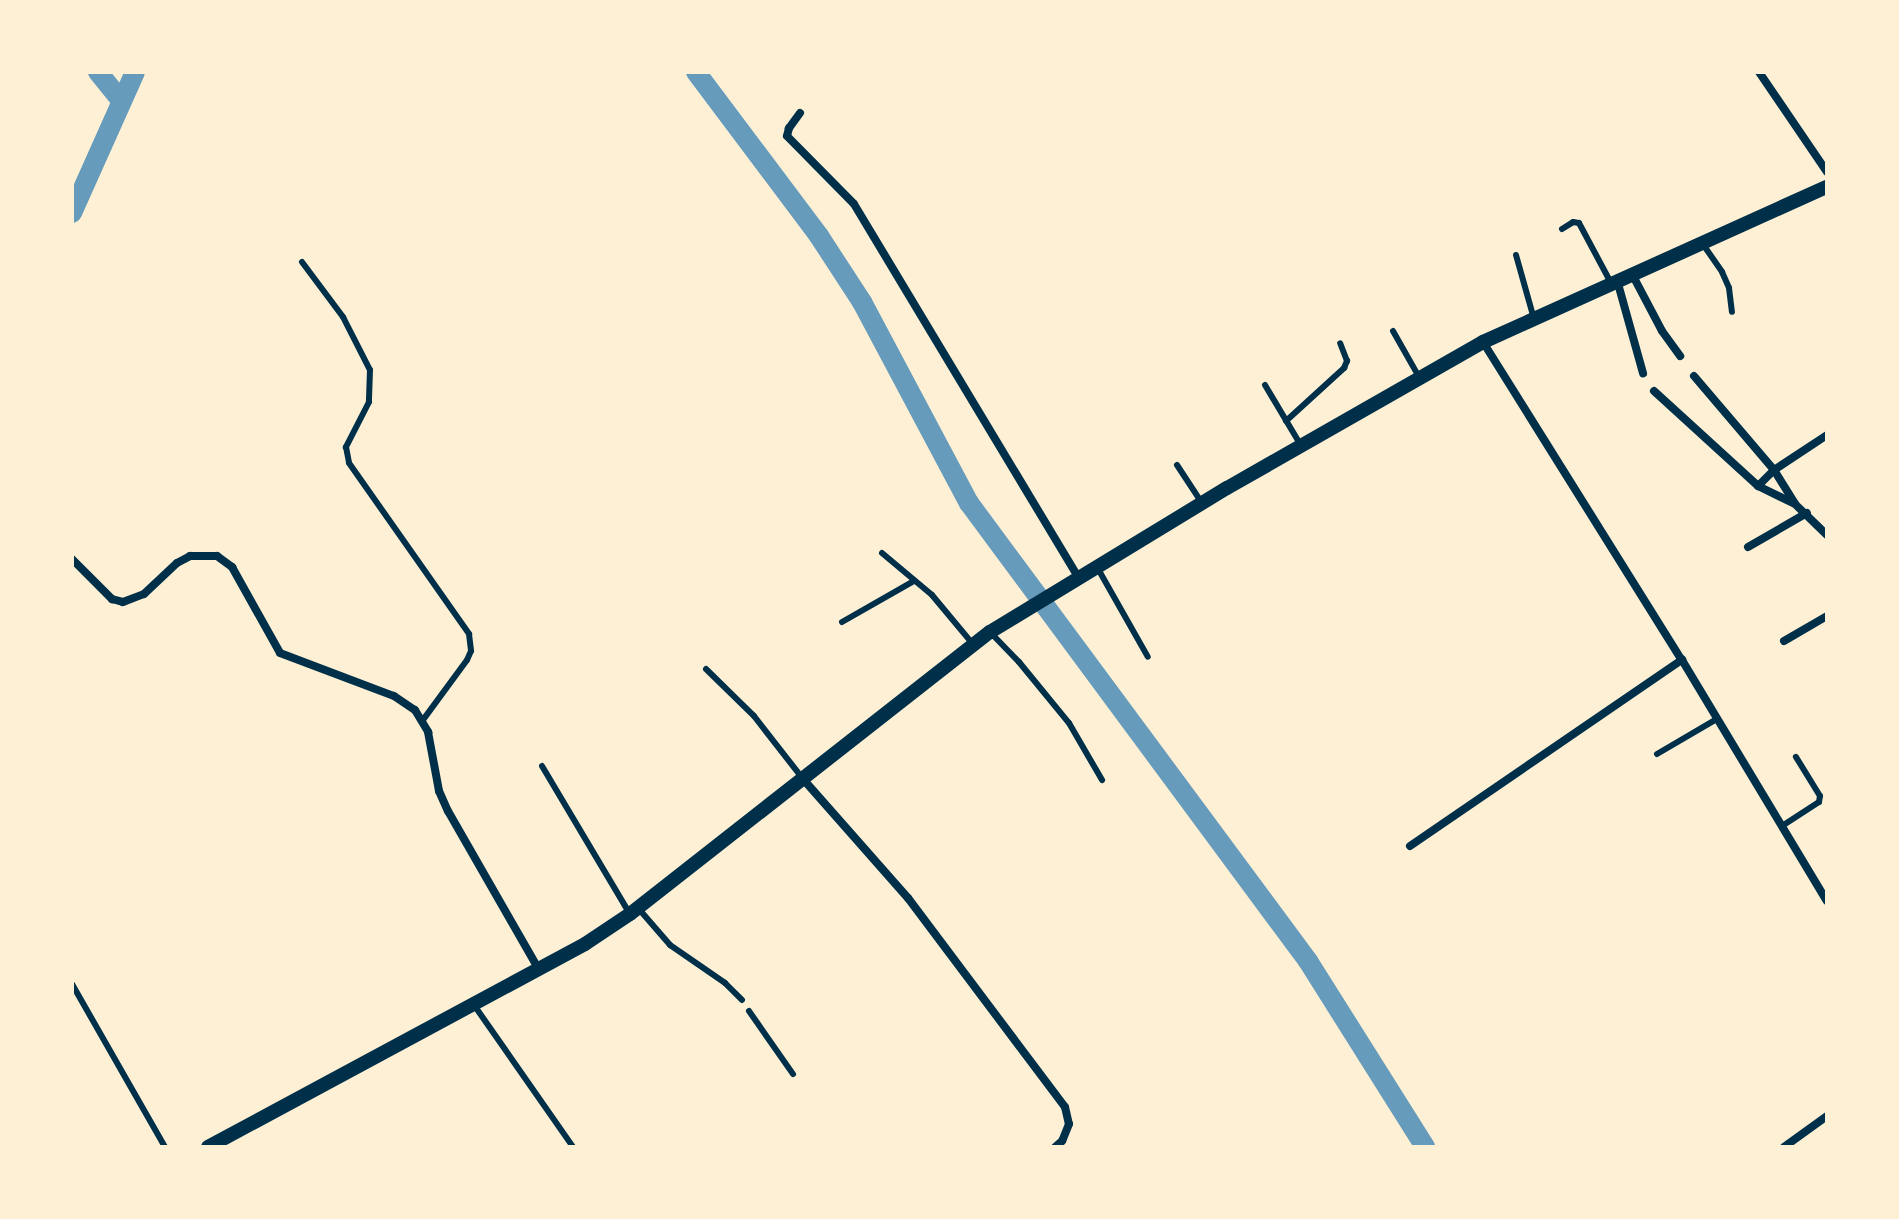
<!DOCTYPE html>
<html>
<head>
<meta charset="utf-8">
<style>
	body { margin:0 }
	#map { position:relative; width:1899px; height:1219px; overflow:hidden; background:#fdf0d5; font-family:Signika,sans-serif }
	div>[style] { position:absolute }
	.canal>* { height:20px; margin:-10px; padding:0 10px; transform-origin:10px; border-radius:10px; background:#669bbc }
	.service>* { height:6px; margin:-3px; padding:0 3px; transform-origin:3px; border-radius:3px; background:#003049 }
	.minor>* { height:8px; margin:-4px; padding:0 4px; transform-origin:4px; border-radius:4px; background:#003049 }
	.tertiary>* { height:14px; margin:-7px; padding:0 7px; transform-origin:7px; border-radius:7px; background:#003049 }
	span { translate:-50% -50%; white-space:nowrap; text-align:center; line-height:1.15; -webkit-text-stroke:8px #fdf0d5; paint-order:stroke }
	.frame { position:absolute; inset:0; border:74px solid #fdf0d5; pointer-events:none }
</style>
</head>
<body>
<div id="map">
	<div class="canal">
		<div style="left:98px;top:72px;width:36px;rotate:51deg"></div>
		<div style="left:696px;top:72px;width:205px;rotate:53.1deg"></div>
		<div style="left:819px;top:236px;width:79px;rotate:56.9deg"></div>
		<div style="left:862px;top:302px;width:228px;rotate:62deg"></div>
		<div style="left:969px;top:503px;width:570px;rotate:53.49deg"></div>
		<div style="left:1308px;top:961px;width:220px;rotate:57.8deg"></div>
		<div style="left:72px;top:213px;width:154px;rotate:-65.9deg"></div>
	</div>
	<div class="service">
		<div style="left:1562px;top:229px;width:13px;rotate:-32deg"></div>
		<div style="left:1573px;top:222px;width:6px;rotate:9deg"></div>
		<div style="left:1579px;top:223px;width:68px;rotate:61.9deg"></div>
		<div style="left:1702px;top:243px;width:35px;rotate:55deg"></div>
		<div style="left:1722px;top:272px;width:17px;rotate:66deg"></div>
		<div style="left:1729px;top:288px;width:24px;rotate:83deg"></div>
		<div style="left:1516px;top:255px;width:66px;rotate:74.3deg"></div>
		<div style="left:302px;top:262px;width:69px;rotate:53.3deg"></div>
		<div style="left:343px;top:317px;width:59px;rotate:63deg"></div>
		<div style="left:370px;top:370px;width:32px;rotate:92deg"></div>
		<div style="left:369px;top:402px;width:51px;rotate:117.1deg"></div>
		<div style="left:346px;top:447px;width:16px;rotate:79deg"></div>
		<div style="left:349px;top:463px;width:209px;rotate:54.9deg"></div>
		<div style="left:469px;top:634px;width:17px;rotate:83deg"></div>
		<div style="left:471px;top:651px;width:10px;rotate:114deg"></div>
		<div style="left:467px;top:660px;width:74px;rotate:126.3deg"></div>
		<div style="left:1393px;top:331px;width:53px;rotate:60.5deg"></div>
		<div style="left:1265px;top:385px;width:69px;rotate:59.3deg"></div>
		<div style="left:1286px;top:421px;width:79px;rotate:-42.4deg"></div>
		<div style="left:1344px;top:368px;width:8px;rotate:-67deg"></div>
		<div style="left:1347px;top:361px;width:19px;rotate:-111deg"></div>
		<div style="left:1177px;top:465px;width:45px;rotate:56.7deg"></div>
		<div style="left:882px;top:553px;width:65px;rotate:40deg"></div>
		<div style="left:932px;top:595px;width:62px;rotate:50.2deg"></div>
		<div style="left:1097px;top:567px;width:103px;rotate:60.5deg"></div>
		<div style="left:842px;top:622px;width:83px;rotate:-29.7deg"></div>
		<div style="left:990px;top:632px;width:42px;rotate:46deg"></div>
		<div style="left:1019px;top:662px;width:79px;rotate:50.7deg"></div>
		<div style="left:1069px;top:723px;width:66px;rotate:59.9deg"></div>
		<div style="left:706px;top:669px;width:67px;rotate:44.4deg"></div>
		<div style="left:754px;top:716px;width:80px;rotate:52.1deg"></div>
		<div style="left:1657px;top:754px;width:69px;rotate:-30.3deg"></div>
		<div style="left:542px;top:766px;width:172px;rotate:59.3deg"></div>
		<div style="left:1782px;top:826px;width:44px;rotate:-33deg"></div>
		<div style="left:1819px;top:802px;width:6px;rotate:-81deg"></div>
		<div style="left:1820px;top:796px;width:46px;rotate:-121.6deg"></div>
		<div style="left:638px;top:908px;width:49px;rotate:49.1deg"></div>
		<div style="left:670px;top:945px;width:67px;rotate:34.6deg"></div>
		<div style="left:725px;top:983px;width:24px;rotate:45deg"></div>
		<div style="left:72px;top:984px;width:188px;rotate:60.3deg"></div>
		<div style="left:474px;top:1005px;width:173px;rotate:55.1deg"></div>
		<div style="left:749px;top:1011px;width:77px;rotate:55.1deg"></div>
	</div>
	<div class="minor">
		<div style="left:1759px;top:72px;width:121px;rotate:55.8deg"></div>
		<div style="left:800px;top:113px;width:19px;rotate:126deg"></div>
		<div style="left:789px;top:128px;width:8px;rotate:104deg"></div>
		<div style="left:787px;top:136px;width:95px;rotate:45.4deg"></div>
		<div style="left:854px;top:204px;width:436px;rotate:59deg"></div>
		<div style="left:1632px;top:274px;width:64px;rotate:62.2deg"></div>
		<div style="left:1662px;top:331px;width:31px;rotate:54deg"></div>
		<div style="left:1617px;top:280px;width:97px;rotate:74.4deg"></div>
		<div style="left:1483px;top:342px;width:375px;rotate:58deg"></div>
		<div style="left:1682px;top:660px;width:281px;rotate:59deg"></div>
		<div style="left:1694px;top:376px;width:123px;rotate:49.6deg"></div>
		<div style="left:1774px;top:470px;width:39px;rotate:58deg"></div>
		<div style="left:1654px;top:391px;width:141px;rotate:42.4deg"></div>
		<div style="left:1758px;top:486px;width:41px;rotate:25.9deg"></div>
		<div style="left:1795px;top:504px;width:45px;rotate:44.1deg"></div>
		<div style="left:1758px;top:486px;width:23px;rotate:-45deg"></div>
		<div style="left:1774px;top:470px;width:64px;rotate:-33.4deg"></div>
		<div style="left:1748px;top:547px;width:68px;rotate:-30deg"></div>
		<div style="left:72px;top:559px;width:57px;rotate:45deg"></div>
		<div style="left:112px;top:599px;width:11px;rotate:15deg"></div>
		<div style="left:123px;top:602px;width:22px;rotate:-21deg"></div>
		<div style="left:144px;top:594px;width:45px;rotate:-43.2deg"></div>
		<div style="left:177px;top:563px;width:15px;rotate:-28deg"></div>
		<div style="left:190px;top:556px;width:27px"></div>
		<div style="left:217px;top:556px;width:19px;rotate:36deg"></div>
		<div style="left:232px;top:567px;width:98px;rotate:60.8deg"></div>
		<div style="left:280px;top:653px;width:122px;rotate:20.7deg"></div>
		<div style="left:394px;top:696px;width:25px;rotate:34deg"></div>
		<div style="left:415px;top:710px;width:26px;rotate:59deg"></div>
		<div style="left:428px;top:732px;width:60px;rotate:79.4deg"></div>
		<div style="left:439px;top:791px;width:22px;rotate:66deg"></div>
		<div style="left:448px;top:811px;width:183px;rotate:60.2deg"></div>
		<div style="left:1784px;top:641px;width:50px;rotate:-30.2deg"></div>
		<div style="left:803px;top:779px;width:159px;rotate:48.6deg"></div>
		<div style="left:908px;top:898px;width:261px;rotate:53.1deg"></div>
		<div style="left:1065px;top:1107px;width:17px;rotate:77deg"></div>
		<div style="left:1069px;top:1124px;width:18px;rotate:112deg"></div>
		<div style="left:1062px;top:1141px;width:9px;rotate:139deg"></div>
		<div style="left:1410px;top:846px;width:330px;rotate:-34.4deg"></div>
		<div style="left:1784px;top:1147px;width:53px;rotate:-35.8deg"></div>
	</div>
	<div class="tertiary">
		<div style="left:208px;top:1147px;width:428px;rotate:-28.3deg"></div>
		<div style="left:585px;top:944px;width:54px;rotate:-33.7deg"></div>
		<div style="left:630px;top:914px;width:457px;rotate:-38.1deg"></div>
		<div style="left:990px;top:632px;width:277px;rotate:-31.3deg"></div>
		<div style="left:1227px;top:488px;width:295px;rotate:-29.7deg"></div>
		<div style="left:1483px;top:342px;width:377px;rotate:-24.3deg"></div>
	</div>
	<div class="frame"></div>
</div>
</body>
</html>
